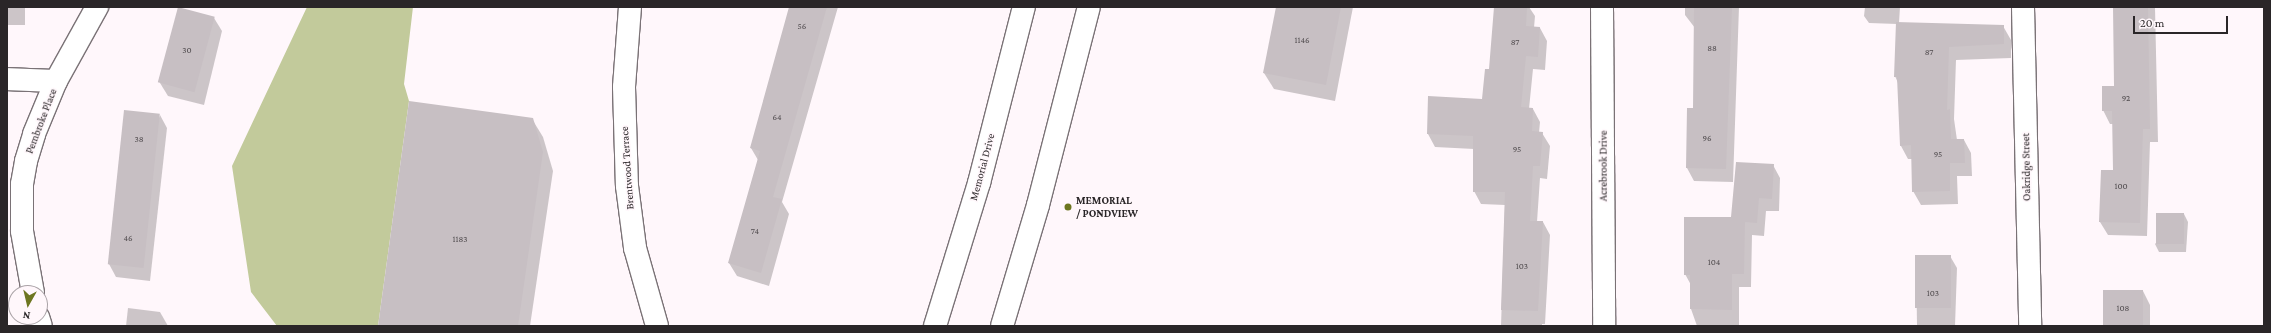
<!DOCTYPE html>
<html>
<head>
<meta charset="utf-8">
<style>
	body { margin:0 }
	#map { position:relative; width:2271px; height:333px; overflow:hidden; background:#fff7fb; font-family:"Crimson Pro",serif }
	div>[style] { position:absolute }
	.forest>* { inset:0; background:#c2ca9b }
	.shadow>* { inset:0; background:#0003; transform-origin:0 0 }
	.building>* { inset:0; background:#c7bfc3; transform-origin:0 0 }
	.roads { filter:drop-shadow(1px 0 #7a7276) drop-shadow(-1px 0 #7a7276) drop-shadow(0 1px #7a7276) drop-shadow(0 -1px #7a7276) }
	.street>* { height:22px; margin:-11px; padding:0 11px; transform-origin:11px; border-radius:11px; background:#fff }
	.primary>* { height:22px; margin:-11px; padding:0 11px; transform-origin:11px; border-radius:11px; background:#fff }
	.dots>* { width:11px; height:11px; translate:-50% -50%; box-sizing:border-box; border:2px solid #fff7fb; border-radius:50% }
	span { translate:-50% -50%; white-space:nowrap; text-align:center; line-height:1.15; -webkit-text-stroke:3px #fff7fb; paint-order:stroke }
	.number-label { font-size:9px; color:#514c4f }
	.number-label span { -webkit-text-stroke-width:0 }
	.street-label { font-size:11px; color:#2a2628 }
	.poi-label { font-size:11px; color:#2a2628; font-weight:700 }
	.left { translate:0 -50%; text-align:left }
	.frame { position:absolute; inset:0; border:8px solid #2a2628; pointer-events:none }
	.north { position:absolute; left:8px; top:285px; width:40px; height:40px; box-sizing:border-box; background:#fff7fb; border:1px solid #aaa3a7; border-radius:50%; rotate:188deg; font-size:11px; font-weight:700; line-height:16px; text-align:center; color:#2a2628 }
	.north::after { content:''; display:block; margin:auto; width:14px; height:18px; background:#6d7620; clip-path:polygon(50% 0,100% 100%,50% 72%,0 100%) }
	.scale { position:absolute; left:2133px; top:16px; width:95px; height:18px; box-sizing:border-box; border:2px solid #2a2628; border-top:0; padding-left:5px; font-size:12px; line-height:14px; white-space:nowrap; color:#2a2628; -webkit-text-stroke:3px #fff7fb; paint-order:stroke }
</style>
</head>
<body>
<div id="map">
	<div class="forest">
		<div style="clip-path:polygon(307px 7px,413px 7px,404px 84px,409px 101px,378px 326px,277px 326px,251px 292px,232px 166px)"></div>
	</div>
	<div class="shadow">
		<div style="left:7px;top:7px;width:18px;height:18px"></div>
		<div style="clip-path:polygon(790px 7px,838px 7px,782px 202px,789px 214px,769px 286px,737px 276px,729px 263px,758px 160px,751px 148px)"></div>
		<div style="clip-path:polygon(1277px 7px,1353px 7px,1335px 101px,1274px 89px,1264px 73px)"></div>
		<div style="clip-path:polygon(1495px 7px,1529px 7px,1535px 16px,1534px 28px,1540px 28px,1547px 41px,1545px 70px,1533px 69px,1529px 109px,1533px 109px,1540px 122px,1539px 133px,1542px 133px,1550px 146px,1547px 179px,1540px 178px,1537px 222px,1543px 222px,1550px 235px,1545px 324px,1542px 324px,1542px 326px,1501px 326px,1505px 205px,1481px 204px,1474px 191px,1474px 149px,1435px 147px,1428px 134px,1483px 100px,1490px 70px)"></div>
		<div style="clip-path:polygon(1685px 7px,1739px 7px,1733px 182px,1694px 181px,1687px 168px,1688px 109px,1694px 109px,1695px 28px,1685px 15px)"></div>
		<div style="clip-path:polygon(1865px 7px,1900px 7px,1899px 23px,2003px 26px,2011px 40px,2011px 58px,1956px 60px,1954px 119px,1957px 140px,1964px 140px,1971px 153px,1972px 176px,1957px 176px,1958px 204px,1921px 205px,1913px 191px,1912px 159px,1908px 159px,1901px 146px,1898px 83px,1895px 76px,1897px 24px,1869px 23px,1864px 16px)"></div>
		<div style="clip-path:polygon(2114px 7px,2155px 7px,2158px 142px,2150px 142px,2147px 236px,2108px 235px,2100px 222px,2114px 171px,2114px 124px,2110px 124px,2103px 110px,2115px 87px)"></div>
		<div style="clip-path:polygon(214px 18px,222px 31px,204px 105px,168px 96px,160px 83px)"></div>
		<div style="clip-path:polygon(160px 115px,167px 128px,150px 281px,116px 277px,109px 264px)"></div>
		<div style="clip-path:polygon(532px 119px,543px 137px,553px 171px,530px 326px,379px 326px)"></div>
		<div style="clip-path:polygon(1773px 165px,1780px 178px,1779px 211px,1766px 211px,1764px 236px,1752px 235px,1751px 287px,1739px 287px,1739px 326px,1697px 326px,1691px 309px,1691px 285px,1685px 274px)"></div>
		<div style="clip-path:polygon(2184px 214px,2188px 222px,2186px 252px,2159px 252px,2155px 244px)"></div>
		<div style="clip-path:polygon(1916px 256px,1950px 256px,1957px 268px,1955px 326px,1917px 326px)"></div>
		<div style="clip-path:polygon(2143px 291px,2150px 305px,2150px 326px,2103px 326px)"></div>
		<div style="clip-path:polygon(128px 308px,160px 312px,168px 326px,126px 326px)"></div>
	</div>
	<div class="building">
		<div style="left:178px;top:7px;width:38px;height:78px;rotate:15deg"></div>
		<div style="clip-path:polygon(789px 7px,827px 7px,773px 197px,782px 199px,761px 273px,728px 263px,760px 151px,750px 148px)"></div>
		<div style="clip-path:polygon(1276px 7px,1341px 7px,1326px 85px,1263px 73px)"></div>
		<div style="clip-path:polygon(1494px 7px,1527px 7px,1526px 26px,1540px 27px,1538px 57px,1526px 56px,1521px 107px,1533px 108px,1532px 131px,1543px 132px,1540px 166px,1533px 166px,1530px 221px,1543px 221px,1538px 311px,1501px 310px,1505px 192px,1473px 192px,1473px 136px,1427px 134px,1428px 96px,1482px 99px,1485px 69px,1489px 69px)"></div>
		<div style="clip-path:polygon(1694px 7px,1732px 7px,1726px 169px,1686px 168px,1687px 108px,1693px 108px)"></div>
		<div style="clip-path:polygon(2113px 7px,2148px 7px,2150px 129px,2143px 129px,2140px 223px,2099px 222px,2101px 170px,2113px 170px,2112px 111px,2102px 111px,2102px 86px,2114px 86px)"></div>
		<div style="clip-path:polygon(1896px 22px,2004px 25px,2004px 44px,1949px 47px,1947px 110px,1950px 109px,1951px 139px,1964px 139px,1965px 163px,1950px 163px,1950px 191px,1912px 192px,1911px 145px,1900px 146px,1897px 77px,1894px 77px)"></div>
		<div style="clip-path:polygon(409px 101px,533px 118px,543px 152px,518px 326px,378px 326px)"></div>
		<div style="left:124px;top:110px;width:36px;height:155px;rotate:6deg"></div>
		<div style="clip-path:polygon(1736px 162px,1774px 164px,1772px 199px,1759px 198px,1757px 223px,1745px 222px,1744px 274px,1732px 274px,1732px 310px,1690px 309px,1690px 275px,1684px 275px,1684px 217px,1731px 217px)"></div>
		<div style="left:2156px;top:213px;width:28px;height:31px"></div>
		<div style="left:1915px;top:255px;width:36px;height:53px"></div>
		<div style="left:2103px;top:290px;width:40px;height:36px"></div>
	</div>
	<div class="roads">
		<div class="street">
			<div style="left:630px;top:7px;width:80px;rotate:94.3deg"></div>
			<div style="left:624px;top:87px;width:99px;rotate:88.3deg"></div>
			<div style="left:627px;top:186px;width:63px;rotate:82.6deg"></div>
			<div style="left:635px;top:248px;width:81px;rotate:74.2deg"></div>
			<div style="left:1602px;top:7px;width:319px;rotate:89.6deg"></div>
			<div style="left:2023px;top:7px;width:319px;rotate:88.7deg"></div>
			<div style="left:7px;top:79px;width:49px;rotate:2.3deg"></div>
			<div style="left:33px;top:293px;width:63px;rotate:-100.1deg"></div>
			<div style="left:22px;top:231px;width:47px;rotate:-90deg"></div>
			<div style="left:22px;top:184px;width:23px;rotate:-80deg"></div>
			<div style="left:26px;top:161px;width:28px;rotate:-73deg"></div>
			<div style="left:34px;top:134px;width:57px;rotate:-67.5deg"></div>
			<div style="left:56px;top:81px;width:85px;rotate:-61deg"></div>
			<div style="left:38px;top:317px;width:9px;rotate:72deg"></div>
		</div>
		<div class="primary">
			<div style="left:935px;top:326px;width:150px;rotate:-72.9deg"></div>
			<div style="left:979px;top:183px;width:182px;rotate:-75.7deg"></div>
			<div style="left:1002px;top:326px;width:126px;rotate:-73.4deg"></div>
			<div style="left:1038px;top:205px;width:204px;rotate:-75.6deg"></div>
		</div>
	</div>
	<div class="dots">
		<div style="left:1068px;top:207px;background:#6d7620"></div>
	</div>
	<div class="number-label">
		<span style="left:802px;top:26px">56</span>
		<span style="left:1302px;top:40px">1146</span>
		<span style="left:1515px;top:42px">87</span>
		<span style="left:1712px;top:48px">88</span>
		<span style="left:187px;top:50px">30</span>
		<span style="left:1929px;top:52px">87</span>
		<span style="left:2126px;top:98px">92</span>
		<span style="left:777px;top:117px">64</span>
		<span style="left:1707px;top:138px">96</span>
		<span style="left:139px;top:139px">38</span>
		<span style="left:1517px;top:149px">95</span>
		<span style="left:1938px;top:154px">95</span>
		<span style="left:2121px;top:186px">100</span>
		<span style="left:755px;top:231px">74</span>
		<span style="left:128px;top:238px">46</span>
		<span style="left:460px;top:239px">1183</span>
		<span style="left:1714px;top:262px">104</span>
		<span style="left:1522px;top:266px">103</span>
		<span style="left:1933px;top:293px">103</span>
		<span style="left:2123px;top:308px">108</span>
	</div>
	<div class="street-label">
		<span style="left:41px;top:121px;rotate:-69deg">Pembroke Place</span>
		<span style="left:1603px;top:166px;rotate:-90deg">Acrebrook Drive</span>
		<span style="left:982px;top:167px;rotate:-75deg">Memorial Drive</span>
		<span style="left:2026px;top:167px;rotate:-91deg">Oakridge Street</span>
		<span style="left:627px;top:168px;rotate:-94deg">Brentwood Terrace</span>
	</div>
	<div class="poi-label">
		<span class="left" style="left:1076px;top:207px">MEMORIAL<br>/ PONDVIEW</span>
	</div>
	<div class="frame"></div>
	<div class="north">N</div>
	<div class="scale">20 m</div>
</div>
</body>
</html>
